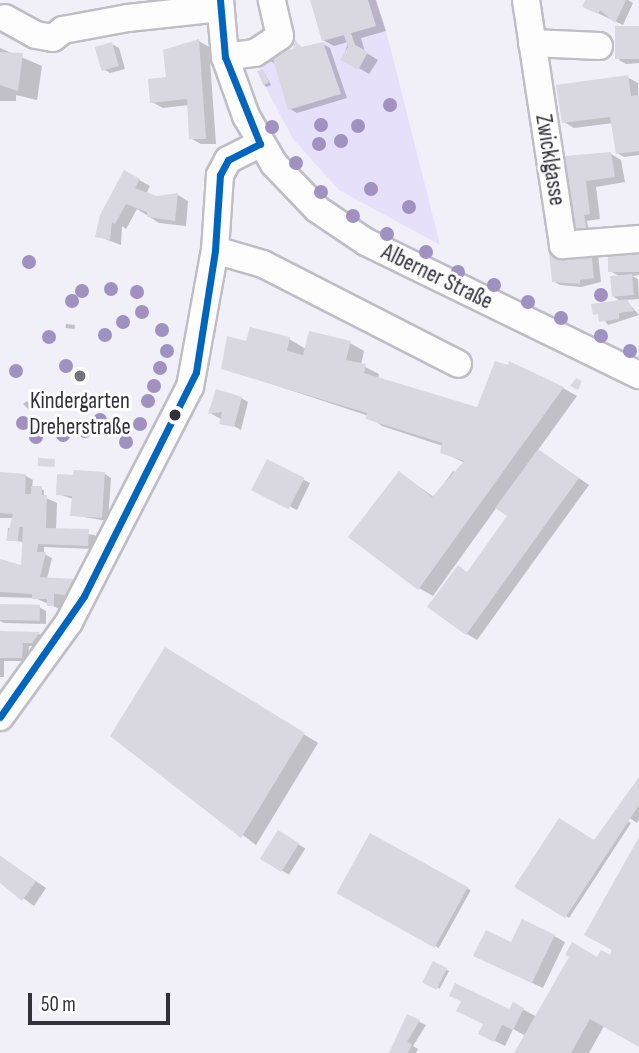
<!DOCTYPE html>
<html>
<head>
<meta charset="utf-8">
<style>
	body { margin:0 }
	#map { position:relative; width:639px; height:1053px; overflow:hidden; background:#f1f0f8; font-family:"Sofia Sans Condensed",sans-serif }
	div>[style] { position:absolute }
	.green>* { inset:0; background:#e6e0fb }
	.shadow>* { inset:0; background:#0003; transform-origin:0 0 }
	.building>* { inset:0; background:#d9d7df; transform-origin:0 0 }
	.roads { filter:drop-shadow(2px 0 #bfbdc5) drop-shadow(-2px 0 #bfbdc5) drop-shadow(0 2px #bfbdc5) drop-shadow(0 -2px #bfbdc5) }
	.minor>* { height:26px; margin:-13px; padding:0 13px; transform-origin:13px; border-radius:13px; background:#fdfdfe }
	.bus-1>* { height:7px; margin:-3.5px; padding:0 3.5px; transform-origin:3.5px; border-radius:3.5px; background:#0065bd }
	.trees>* { width:14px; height:14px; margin:-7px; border-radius:50%; background:#a091c0 }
	.dots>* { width:19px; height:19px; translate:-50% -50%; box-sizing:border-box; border:4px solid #fff; border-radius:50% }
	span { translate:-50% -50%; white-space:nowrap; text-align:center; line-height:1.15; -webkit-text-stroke:6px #fff; paint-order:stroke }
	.street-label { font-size:23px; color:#32303a }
	.poi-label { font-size:23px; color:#32303a }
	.scale { position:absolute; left:28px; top:993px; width:142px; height:32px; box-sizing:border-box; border:4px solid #32303a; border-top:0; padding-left:9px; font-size:21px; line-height:24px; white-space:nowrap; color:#32303a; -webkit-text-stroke:5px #fff; paint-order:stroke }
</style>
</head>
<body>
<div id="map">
	<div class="green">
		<div style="clip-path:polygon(368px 0,375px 0,389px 42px,440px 245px,339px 190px,293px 139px,257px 71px,273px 59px,340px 93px,323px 42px,344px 35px,348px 47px,340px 60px,358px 70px,368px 52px,355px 45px,351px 33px,376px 26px)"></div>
	</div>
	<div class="shadow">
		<div style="clip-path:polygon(312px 0,376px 0,386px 31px,361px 38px,365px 52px,378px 60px,369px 74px,343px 59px,348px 42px,334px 46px,323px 40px)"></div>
		<div style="clip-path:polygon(587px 0,628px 0,633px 3px,623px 25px,591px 10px)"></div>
		<div style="clip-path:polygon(639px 28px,639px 63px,626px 64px,619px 60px)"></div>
		<div style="clip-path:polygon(199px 41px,209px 47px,216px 144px,201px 144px,190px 138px,189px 105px,163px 108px,152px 102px)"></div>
		<div style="clip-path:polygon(296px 43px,303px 48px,323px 44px,330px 48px,347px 98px,297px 113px,290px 109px,277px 65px,269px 60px,294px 50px)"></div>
		<div style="clip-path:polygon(112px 44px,119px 48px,125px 69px,110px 73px,103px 69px)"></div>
		<div style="clip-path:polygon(0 48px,42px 66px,37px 100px,16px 95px,16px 101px,0 101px)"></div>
		<div style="clip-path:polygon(263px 71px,271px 85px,267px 87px,264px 85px)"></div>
		<div style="clip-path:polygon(627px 77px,638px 83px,639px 155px,624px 157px,617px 153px,613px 123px,574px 128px,564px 122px)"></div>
		<div style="clip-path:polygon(611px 154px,621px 160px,625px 182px,596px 187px,600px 219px,587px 221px,590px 237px,581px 238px,566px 157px)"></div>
		<div style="clip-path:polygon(125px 172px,150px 186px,146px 194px,157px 198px,178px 195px,188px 201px,186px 226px,159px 223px,137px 209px,126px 229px,122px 226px,121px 245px,97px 236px)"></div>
		<div style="clip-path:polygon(639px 247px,639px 275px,632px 276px,638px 279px,639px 299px,626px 300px,639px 315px,608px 325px,594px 306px,622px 302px,614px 297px,619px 276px,612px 272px)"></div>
		<div style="clip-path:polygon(551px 254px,598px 254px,601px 282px,581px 287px,560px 285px,553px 281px)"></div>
		<div style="left:66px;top:324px;width:9px;height:4px;rotate:6deg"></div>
		<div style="clip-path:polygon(289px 339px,306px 349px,350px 343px,364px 351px,361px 365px,379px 374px,378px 379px,478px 409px,563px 388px,577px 396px,538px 450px,589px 485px,477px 640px,467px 634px,468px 573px,509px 516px,497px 507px,433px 596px,419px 588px,399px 473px,434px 497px,453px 471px,458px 474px,465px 463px,442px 452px,443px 446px,382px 426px,369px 416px,223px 368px,248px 343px)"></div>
		<div style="clip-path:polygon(241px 398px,248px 402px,241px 430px,210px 413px)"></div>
		<div style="clip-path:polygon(27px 401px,33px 407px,29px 410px,23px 404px)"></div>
		<div style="left:267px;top:462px;width:48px;height:30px;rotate:26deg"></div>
		<div style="clip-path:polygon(0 474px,26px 476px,33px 480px,32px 487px,44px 490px,44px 497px,57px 503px,56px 530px,95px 535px,95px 549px,44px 547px,44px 554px,52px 558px,47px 579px,74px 581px,84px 586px,76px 600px,65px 599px,64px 611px,35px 598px,0 597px,0 561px,23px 567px,24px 542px,7px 540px,8px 528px,19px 528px,14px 518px,0 518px)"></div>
		<div style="clip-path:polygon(105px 474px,111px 478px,108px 521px,72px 515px,73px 499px,58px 494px)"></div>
		<div style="clip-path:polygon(0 606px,39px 607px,46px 611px,46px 624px,4px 623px,0 621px)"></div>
		<div style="clip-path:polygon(0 633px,39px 634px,45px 637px,39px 646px,29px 646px,28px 661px,4px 661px,4px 677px,0 677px)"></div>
		<div style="clip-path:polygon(179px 657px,318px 743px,256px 845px,112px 736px)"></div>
		<div style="clip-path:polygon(639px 780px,639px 820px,637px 823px,619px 811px)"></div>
		<div style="clip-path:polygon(615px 813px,631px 823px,569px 918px,517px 886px,594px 843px)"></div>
		<div style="left:279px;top:832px;width:31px;height:31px;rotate:32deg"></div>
		<div style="left:371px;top:835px;width:114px;height:66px;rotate:29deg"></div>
		<div style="clip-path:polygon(639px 840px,639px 1045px,604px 1026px,589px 1053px,516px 1053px,526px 1036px,513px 1029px,505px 1046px,491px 1039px,513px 1004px,537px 1017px,598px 959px,610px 957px)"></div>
		<div style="clip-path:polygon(0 856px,46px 888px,34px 906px,0 881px)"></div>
		<div style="clip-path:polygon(554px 936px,565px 942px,543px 988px,486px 961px,512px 944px)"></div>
		<div style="left:434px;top:963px;width:17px;height:20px;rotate:28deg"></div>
		<div style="clip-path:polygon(407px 1016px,426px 1025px,413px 1046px,418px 1049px,416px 1053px,391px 1053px)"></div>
	</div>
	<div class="building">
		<div style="clip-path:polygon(310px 0,368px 0,376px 26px,351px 33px,355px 45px,368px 52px,358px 70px,340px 60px,348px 47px,344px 35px,322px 41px)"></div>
		<div style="clip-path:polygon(585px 0,626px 0,615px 23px,600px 10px,598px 14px,582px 7px)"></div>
		<div style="left:639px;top:26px;width:33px;height:24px;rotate:90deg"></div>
		<div style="clip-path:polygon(199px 39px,206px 139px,189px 139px,187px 99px,150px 103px,148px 79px,166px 77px,163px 50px)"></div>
		<div style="clip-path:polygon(295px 40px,301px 47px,323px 42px,341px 94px,288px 110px,273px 59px,267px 61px,265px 53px,293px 49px)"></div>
		<div style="left:112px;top:42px;width:25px;height:18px;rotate:74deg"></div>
		<div style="clip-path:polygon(0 52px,23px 53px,18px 91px,0 85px)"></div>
		<div style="left:263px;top:69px;width:15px;height:6px;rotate:67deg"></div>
		<div style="clip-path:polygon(628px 75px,631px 96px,639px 95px,639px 151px,616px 154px,610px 117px,562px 123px,556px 85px)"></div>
		<div style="clip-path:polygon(611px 152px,615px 177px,586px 181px,590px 214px,584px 215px,588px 237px,576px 237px,564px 156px)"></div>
		<div style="clip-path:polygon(124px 170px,140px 179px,135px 188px,157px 196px,178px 193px,175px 221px,147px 217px,147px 212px,126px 204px,115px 224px,112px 222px,110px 240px,95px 237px,100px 215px)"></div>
		<div style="left:639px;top:245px;width:27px;height:31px;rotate:90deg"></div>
		<div style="clip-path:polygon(591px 248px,594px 278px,580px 280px,580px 284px,552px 282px,549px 252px)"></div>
		<div style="left:632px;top:274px;width:21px;height:22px;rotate:85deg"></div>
		<div style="clip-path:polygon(627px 299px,634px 311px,619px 313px,619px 319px,599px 322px,598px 314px,593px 315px,591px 304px)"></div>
		<div style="clip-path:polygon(250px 327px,290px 337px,287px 351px,303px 355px,309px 331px,351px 341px,346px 360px,366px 364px,364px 373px,477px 407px,495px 361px,508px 365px,509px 361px,564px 387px,418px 590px,348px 537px,399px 471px,432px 497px,464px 461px,440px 453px,442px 443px,366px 419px,367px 413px,221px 369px,227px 336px,246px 341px)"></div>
		<div style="clip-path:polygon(576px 378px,582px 381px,578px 390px,570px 386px)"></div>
		<div style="clip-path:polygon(216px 389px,242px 397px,234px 427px,219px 424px,222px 412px,208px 414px)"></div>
		<div style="clip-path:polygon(538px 449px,579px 478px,466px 635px,427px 607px,458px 565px,467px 572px,507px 516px,495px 508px)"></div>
		<div style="left:38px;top:458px;width:17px;height:8px;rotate:3deg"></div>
		<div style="left:267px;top:459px;width:42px;height:35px;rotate:27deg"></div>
		<div style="clip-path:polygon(74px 470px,105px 472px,102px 518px,70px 516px,72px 496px,56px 495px,57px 474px,73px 475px)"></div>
		<div style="clip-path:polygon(0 472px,26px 474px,25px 494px,31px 494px,31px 486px,42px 486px,42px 495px,47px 495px,46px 528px,89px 529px,88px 546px,38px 544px,37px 552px,46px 552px,40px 577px,74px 579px,65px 595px,54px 594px,54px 606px,47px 606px,47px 599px,32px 599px,32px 594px,0 592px,0 559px,21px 565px,23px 527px,19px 527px,18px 541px,6px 541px,13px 514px,0 513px)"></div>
		<div style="left:0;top:604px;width:40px;height:16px;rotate:1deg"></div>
		<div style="clip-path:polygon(0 631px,40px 632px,32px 643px,23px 643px,22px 658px,0 658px)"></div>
		<div style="clip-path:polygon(165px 647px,305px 733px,241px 838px,110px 736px)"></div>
		<div style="clip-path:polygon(639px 777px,639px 805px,565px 918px,514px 887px,559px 818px,594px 840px)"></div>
		<div style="left:278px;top:830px;width:25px;height:34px;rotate:32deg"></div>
		<div style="left:370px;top:833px;width:112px;height:69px;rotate:29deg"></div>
		<div style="clip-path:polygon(639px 837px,639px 1047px,590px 1019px,571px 1053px,514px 1053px,569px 957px,565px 955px,572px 942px,597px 957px,601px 950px,610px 955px,612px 950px,584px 935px)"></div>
		<div style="clip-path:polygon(0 856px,36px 881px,22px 901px,0 883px)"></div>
		<div style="clip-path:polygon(522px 919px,555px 935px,532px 983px,473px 956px,486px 930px,511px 942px)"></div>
		<div style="left:433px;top:961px;width:16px;height:24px;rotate:27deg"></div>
		<div style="clip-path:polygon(455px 983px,509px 1009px,513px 1002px,524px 1008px,513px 1030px,502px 1025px,494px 1042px,478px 1034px,483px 1024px,456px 1011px,461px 1001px,449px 996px)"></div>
		<div style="clip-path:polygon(407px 1014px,420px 1020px,407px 1042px,412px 1044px,408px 1053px,389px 1053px)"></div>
	</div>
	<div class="roads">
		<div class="minor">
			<div style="left:220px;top:0;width:57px;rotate:85deg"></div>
			<div style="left:225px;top:57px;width:63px;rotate:70.4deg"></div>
			<div style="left:246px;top:116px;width:56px;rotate:59.7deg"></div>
			<div style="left:274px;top:164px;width:62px;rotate:46.3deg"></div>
			<div style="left:317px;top:209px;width:59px;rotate:34deg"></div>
			<div style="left:366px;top:242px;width:304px;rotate:26deg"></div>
			<div style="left:526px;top:0;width:248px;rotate:81.4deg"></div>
			<div style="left:563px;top:245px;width:76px;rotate:-4.5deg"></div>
			<div style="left:5px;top:18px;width:35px;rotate:29deg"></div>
			<div style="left:36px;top:35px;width:17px;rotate:10deg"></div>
			<div style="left:53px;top:38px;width:13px;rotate:-39deg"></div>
			<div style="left:63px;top:30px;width:66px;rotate:-10.5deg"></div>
			<div style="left:128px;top:18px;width:93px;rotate:-6.2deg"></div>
			<div style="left:532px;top:43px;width:67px;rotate:2.6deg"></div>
			<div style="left:225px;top:57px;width:30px;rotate:-8deg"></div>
			<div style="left:255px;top:53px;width:30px;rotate:-34deg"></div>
			<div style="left:280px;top:36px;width:37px;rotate:-103deg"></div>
			<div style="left:215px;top:250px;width:50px;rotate:16.3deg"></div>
			<div style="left:263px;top:264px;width:219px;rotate:27.1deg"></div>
			<div style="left:0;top:717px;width:117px;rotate:-54deg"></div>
			<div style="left:69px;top:622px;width:264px;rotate:-62.8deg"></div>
			<div style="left:190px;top:387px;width:139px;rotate:-79.7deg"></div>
			<div style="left:215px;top:250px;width:75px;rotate:-86.2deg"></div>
			<div style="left:220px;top:175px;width:17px;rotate:-62deg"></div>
			<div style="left:228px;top:160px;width:36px;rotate:-27deg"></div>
		</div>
	</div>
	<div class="bus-1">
		<div style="left:0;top:717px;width:147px;rotate:-55.2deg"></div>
		<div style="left:84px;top:596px;width:250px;rotate:-63.4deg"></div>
		<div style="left:196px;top:372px;width:123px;rotate:-81.1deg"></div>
		<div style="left:215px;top:250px;width:75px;rotate:-86.2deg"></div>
		<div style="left:220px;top:175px;width:17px;rotate:-62deg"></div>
		<div style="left:228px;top:160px;width:36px;rotate:-27deg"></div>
		<div style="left:260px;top:144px;width:94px;rotate:-111.9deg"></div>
		<div style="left:225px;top:57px;width:57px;rotate:-95deg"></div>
	</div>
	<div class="trees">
		<div style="left:390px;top:105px"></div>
		<div style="left:321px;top:125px"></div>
		<div style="left:358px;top:126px"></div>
		<div style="left:272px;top:127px"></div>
		<div style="left:341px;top:141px"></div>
		<div style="left:319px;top:144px"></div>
		<div style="left:296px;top:163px"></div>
		<div style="left:371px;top:189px"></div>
		<div style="left:321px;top:192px"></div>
		<div style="left:409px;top:207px"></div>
		<div style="left:353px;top:216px"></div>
		<div style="left:387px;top:234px"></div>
		<div style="left:426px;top:252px"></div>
		<div style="left:29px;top:262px"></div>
		<div style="left:458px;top:272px"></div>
		<div style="left:494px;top:285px"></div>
		<div style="left:111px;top:289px"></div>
		<div style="left:82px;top:291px"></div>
		<div style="left:137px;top:292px"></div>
		<div style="left:601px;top:295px"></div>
		<div style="left:72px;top:301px"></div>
		<div style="left:528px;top:302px"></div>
		<div style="left:142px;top:312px"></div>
		<div style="left:561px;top:318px"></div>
		<div style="left:123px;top:322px"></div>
		<div style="left:162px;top:330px"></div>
		<div style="left:105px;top:335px"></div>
		<div style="left:601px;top:336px"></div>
		<div style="left:49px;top:337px"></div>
		<div style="left:167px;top:351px"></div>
		<div style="left:630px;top:351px"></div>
		<div style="left:66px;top:366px"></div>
		<div style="left:160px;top:368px"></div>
		<div style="left:16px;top:371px"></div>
		<div style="left:154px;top:386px"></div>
		<div style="left:39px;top:400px"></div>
		<div style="left:148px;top:401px"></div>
		<div style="left:100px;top:420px"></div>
		<div style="left:23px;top:423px"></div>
		<div style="left:140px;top:424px"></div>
		<div style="left:123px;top:428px"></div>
		<div style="left:85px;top:431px"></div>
		<div style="left:63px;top:435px"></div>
		<div style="left:36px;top:437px"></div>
		<div style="left:126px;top:442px"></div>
	</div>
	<div class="dots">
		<div style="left:80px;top:376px;background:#75737c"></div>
		<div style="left:175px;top:415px;background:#32303a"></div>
	</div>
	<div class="street-label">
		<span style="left:550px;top:160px;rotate:81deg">Zwicklgasse</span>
		<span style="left:437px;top:277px;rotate:26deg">Alberner Straße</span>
	</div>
	<div class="poi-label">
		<span style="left:80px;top:414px">Kindergarten<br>Dreherstraße</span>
	</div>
	<div class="scale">50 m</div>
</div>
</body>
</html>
